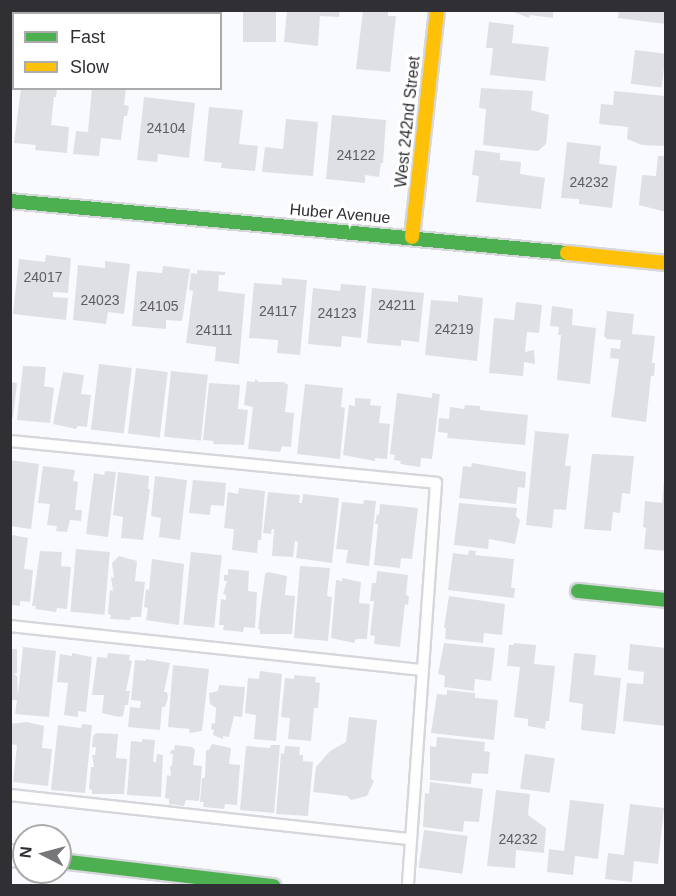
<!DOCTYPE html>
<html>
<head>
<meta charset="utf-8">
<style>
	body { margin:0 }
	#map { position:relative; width:676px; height:896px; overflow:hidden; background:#f9fafe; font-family:Arial,sans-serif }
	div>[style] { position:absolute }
	.building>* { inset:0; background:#dfe0e4; transform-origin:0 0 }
	.roads { filter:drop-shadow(2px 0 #d6d7db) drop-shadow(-2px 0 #d6d7db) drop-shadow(0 2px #d6d7db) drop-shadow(0 -2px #d6d7db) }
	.lane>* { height:10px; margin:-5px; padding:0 5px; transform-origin:5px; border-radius:5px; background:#fefeff }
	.street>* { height:21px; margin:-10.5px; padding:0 10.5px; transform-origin:10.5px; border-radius:10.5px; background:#fefeff }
	.fast>* { height:14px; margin:-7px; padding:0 7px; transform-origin:7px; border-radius:7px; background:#4caf50 }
	.slow>* { height:14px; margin:-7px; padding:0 7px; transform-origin:7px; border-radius:7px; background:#ffc107 }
	span { translate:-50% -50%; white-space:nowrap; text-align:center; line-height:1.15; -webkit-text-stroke:6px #fff; paint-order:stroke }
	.number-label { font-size:14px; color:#5c5c61 }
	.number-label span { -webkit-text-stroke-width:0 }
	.street-label { font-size:16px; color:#2f2f34 }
	.frame { position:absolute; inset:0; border:12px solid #2f2f34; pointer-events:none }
	.legend { position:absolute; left:12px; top:12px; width:210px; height:78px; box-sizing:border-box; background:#fff; border:2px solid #acacae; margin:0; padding:8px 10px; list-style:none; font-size:18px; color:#2f2f34 }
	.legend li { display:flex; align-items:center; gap:12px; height:30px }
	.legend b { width:30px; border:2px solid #acacae }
	.north { position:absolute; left:12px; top:824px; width:60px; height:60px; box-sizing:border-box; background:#fff; border:2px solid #acacae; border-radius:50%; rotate:276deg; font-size:16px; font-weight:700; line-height:24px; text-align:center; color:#2f2f34 }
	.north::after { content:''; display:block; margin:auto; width:21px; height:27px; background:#76767b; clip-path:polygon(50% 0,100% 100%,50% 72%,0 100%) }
</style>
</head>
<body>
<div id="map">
	<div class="building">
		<div style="left:39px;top:10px;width:35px;height:4px"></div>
		<div style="left:102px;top:10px;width:48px;height:4px"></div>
		<div style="left:165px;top:10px;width:52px;height:4px"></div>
		<div style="left:243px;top:10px;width:33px;height:32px"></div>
		<div style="clip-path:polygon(287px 10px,340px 10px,339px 17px,320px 16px,318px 46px,284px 42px)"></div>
		<div style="clip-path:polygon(363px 10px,388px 10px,388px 16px,396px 16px,390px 72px,356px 69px)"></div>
		<div style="clip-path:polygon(508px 10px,553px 10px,553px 18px,530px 15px,529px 18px)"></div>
		<div style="clip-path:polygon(619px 10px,666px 10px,666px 24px,618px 18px)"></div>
		<div style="clip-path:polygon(489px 22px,514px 25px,512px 43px,549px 47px,545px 81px,490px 75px,493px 48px,486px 48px)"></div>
		<div style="left:635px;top:50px;width:31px;height:34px;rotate:7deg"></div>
		<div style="clip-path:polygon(21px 88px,57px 88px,56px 97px,54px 97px,51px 125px,69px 127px,67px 153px,35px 150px,36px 145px,14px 143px)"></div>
		<div style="clip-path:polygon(92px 88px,126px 88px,124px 105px,129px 106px,127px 116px,124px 116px,121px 140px,101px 138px,99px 156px,73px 154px,76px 131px,88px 132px)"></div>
		<div style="clip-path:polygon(481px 88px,533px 91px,531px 110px,549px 115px,546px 144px,538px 151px,483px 145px,486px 109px,479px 108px)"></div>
		<div style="clip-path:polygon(614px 91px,666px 96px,666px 146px,642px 145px,627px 139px,628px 127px,599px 124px,601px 104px,613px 105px)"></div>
		<div style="clip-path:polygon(144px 97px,195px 103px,189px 158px,158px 154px,157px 162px,137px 160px)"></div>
		<div style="clip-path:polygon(209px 107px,243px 110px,239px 144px,258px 146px,255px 171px,221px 168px,222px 163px,204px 161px)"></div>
		<div style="clip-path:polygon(332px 115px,386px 120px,383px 163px,381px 163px,379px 177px,365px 175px,365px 183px,326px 179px)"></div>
		<div style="clip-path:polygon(286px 119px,318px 122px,313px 176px,262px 172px,265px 147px,283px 149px)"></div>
		<div style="clip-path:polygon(567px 142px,601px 146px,599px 164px,617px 166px,612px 208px,579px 204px,579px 199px,561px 198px)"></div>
		<div style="clip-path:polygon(475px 150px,500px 153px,500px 160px,521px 162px,520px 174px,545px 178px,541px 209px,476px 202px,479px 176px,472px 175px)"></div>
		<div style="clip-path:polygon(658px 156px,666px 156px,666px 212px,639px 205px,642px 175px,656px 176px)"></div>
		<div style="clip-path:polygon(46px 255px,71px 258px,68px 293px,53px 292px,53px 297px,68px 298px,66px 320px,13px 314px,19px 259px,45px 262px)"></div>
		<div style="clip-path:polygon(105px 261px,130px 264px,124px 314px,108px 312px,106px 324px,73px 320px,78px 265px,105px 268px)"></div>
		<div style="clip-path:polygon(163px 266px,190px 269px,182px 321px,166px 320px,166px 329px,132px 326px,137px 271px,162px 273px)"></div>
		<div style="clip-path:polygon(197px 270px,225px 272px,225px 275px,219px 275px,218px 291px,245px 294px,239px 364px,215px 361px,216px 347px,186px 343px,193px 291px,189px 290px,191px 273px,197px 274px)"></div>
		<div style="clip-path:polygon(282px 278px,307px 280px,300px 355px,277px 353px,278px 340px,249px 338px,254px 283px,282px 285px)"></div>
		<div style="clip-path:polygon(341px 284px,366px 286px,361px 338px,342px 336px,341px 347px,308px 344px,313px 288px,340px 291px)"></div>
		<div style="clip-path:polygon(372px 288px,424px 293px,419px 342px,401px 340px,401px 346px,367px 343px)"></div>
		<div style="clip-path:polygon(458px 295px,483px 298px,477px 361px,425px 355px,431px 300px,458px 302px)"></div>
		<div style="clip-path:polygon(516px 302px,542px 305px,539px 333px,527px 332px,525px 352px,534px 350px,535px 364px,524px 362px,523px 376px,489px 373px,494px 318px,514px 320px)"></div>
		<div style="clip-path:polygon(552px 306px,573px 309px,572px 325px,596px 328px,590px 384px,557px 380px,561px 335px,558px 335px,559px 327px,550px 326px)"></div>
		<div style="clip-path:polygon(607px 311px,634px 314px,632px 334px,655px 336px,652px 363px,655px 363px,654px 376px,651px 376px,646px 422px,611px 417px,619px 359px,610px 358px,611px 348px,620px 349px,621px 340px,607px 339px,604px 336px)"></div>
		<div style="left:99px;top:364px;width:33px;height:66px;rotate:7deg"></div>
		<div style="clip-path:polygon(23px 366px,46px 367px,44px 386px,54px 388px,50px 423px,17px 420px)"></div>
		<div style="left:136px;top:368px;width:32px;height:66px;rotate:7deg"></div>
		<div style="left:171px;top:371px;width:37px;height:66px;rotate:6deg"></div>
		<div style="clip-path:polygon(63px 372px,84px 375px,81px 394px,91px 395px,87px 427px,78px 426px,76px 429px,53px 424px)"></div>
		<div style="clip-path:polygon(255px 379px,259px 382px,284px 382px,288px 385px,285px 412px,294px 413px,291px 447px,282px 446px,280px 452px,248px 449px,253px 407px,244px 405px,247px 381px,255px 382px)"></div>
		<div style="clip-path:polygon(10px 382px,17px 383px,13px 418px,10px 417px)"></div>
		<div style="clip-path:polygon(209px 383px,240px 385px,238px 409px,248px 410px,244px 445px,213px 444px,214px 441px,203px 440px)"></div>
		<div style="clip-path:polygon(305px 384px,343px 388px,341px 407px,345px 408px,340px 459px,297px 454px)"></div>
		<div style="clip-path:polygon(397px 393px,432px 398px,432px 393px,440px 394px,432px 459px,421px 458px,420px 467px,400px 464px,401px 461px,394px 460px,395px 455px,390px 454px)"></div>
		<div style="clip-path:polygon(355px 398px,371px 399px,370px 405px,381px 406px,379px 423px,390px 424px,387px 459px,375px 458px,375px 461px,343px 455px,349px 405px,355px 406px)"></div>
		<div style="clip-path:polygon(465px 405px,480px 406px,480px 410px,528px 415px,525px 445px,447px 438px,448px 433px,438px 432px,439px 418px,449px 419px,450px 407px,464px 409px)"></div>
		<div style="clip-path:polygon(535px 431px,569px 434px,565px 466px,571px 466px,566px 510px,554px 509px,552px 528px,526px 525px)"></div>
		<div style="clip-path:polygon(592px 454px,634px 456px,630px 494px,622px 493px,620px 513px,613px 512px,611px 531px,584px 529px)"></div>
		<div style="clip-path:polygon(10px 460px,39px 464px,31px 529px,10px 526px)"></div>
		<div style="clip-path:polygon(472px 463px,526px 472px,525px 488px,518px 487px,516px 504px,459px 498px,463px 466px,471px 467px)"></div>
		<div style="clip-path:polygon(43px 466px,75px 470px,73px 481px,78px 482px,75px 510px,82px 510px,81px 521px,70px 520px,67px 532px,56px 531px,57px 526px,47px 525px,50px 504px,38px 503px)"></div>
		<div style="clip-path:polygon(105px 471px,116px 472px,108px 537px,86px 534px,94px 473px,104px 475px)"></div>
		<div style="clip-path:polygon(118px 472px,149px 476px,148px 489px,150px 489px,143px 540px,121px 538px,123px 517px,113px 515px)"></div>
		<div style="clip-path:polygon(155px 476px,187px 480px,180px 540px,159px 537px,161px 518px,151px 516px)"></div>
		<div style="clip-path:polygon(193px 480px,226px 483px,224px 506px,211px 505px,210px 515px,189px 513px)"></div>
		<div style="clip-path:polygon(664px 480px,666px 551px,644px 549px,646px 528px,643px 527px,645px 501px,662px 503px)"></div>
		<div style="clip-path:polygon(239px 488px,265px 491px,261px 540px,258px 540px,257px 553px,232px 550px,234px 529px,224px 528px,228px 492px,238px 494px)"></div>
		<div style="clip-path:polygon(268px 492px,300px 495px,299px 503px,302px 503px,303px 494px,339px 498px,332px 563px,296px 558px,298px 542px,295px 541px,293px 557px,272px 556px,274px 529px,272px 529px,271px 534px,263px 533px)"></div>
		<div style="clip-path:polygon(364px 500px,376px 501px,369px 566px,346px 563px,348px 550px,336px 549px,342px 502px,363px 504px)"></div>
		<div style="clip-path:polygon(459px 503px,517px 508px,516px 516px,520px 520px,515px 544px,489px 539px,488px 549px,454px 545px)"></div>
		<div style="clip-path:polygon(380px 504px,418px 508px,412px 559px,401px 558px,400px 568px,374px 565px,378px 524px,375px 524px,377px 514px,379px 515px)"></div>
		<div style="clip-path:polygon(13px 535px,28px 538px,24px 569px,33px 570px,30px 602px,20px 601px,20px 606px,10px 605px,10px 537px)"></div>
		<div style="left:76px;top:549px;width:34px;height:63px;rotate:5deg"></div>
		<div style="clip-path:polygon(469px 550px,476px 551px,475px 555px,514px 559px,511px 588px,515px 588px,514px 598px,448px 590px,453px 553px,468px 555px)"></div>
		<div style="clip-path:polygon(40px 551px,62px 552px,61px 566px,71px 567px,67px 609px,57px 608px,56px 612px,35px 609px,36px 606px,32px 606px)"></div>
		<div style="left:191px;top:552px;width:31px;height:73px;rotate:6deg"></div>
		<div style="clip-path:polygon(119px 556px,137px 561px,135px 581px,145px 582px,141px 617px,131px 617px,130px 620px,110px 619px,111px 615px,108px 614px,110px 590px,113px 591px,111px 577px,114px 578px,112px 563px)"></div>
		<div style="clip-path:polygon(152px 559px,184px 564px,179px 625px,146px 620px,148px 608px,144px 607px,146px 589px,149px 590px)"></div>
		<div style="clip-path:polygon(300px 566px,330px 568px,327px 596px,332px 597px,328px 641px,294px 638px)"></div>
		<div style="clip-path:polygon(228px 569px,249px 571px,248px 591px,257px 592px,255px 628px,244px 627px,243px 632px,223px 630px,224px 625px,219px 625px,221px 599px,226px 600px,226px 595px,223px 594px,227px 581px,224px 581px,224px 575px,228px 575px)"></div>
		<div style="clip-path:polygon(377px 571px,408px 575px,406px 595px,409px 596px,408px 605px,405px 604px,400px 647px,374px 644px,375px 636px,370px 635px,374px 601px,370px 601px,372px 583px,376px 583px)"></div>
		<div style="clip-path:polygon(268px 572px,287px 576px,285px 595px,295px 596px,292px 634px,260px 634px,260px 629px,258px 629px,265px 574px)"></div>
		<div style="clip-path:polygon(342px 578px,361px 582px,359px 603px,370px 604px,367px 639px,356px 639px,354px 643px,331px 638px,336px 580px,342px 581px)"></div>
		<div style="clip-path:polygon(449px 596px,505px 604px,502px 635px,484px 633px,483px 643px,445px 639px,446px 628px,444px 628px)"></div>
		<div style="clip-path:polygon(444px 643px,495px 648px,491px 681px,475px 679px,474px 691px,444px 687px,445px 676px,438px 674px)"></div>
		<div style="clip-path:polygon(514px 643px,536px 645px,534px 664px,555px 666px,549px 721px,546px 721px,545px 729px,528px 726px,528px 719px,514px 717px,520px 667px,507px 666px,509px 645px,514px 645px)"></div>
		<div style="clip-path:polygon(630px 644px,666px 648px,666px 726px,623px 721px,627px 683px,643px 684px,644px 672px,628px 670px)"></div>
		<div style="clip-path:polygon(23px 647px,56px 651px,49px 717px,15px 714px,17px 700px,13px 700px,10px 705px,10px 649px,17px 649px,17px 673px,14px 674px,17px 676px,18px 695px)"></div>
		<div style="clip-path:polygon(72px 653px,92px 657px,86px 712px,78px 711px,78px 717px,64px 715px,68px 683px,57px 682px,60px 654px,72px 656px)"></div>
		<div style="clip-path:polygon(108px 653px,130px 655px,129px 660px,132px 661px,126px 691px,130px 691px,128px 705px,125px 705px,123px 716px,119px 717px,102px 713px,104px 695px,92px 695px,97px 657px,107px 658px)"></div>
		<div style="clip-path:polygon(574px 653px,596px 655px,594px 675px,621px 678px,615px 734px,581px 730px,583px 704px,569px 702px)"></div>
		<div style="clip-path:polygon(146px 659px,170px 663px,164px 692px,167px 692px,168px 698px,165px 707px,162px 707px,160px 730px,128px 727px,130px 707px,140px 708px,141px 701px,131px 700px,135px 660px,146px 661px)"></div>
		<div style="clip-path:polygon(173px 665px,209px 669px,202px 731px,189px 733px,190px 729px,168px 727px)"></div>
		<div style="clip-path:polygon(260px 671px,282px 674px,276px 741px,254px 739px,256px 715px,245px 713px,248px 678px,259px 679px)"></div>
		<div style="clip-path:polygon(294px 675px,316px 677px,315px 682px,320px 683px,318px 708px,314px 708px,311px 741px,288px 739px,290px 718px,281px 717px,285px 678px,294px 679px)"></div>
		<div style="clip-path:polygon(219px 685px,245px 687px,242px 717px,234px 716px,229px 737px,223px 736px,223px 739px,213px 735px,214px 730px,211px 729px,212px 723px,215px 724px,216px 708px,210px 704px,209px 693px,218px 691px)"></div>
		<div style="clip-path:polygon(447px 690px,475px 693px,475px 698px,498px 700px,494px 740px,431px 733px,437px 694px,447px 695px)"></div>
		<div style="clip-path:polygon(349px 717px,377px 720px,371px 778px,374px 781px,367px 796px,351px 800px,347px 796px,313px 792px,316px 767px,330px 751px,346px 742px)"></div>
		<div style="clip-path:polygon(27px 722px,44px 726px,42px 748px,52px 749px,48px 786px,13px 782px,17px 745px,10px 744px,10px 724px)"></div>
		<div style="clip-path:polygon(82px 724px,92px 725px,85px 793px,51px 790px,58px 725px,81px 728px)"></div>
		<div style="clip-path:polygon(96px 733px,118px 734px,116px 758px,127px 759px,124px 794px,92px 794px,92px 790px,89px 789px,91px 767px,94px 767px,92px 755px,95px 755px,96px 747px,92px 747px,93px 736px)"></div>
		<div style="clip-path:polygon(437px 737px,485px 742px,484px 751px,490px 752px,488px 774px,472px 773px,471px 784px,430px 780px,430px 746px,436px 747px)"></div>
		<div style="clip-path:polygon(142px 739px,155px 740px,153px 762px,156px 762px,157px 754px,163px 755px,161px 797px,127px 795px,131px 741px,142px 742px)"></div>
		<div style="clip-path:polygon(212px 744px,231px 748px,229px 764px,240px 765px,237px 805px,225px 804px,224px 809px,203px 807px,204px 802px,200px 802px,202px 778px,205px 778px,206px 750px,209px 750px)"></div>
		<div style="clip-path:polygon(175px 745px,192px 747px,195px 750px,193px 765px,202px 766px,199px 801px,186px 800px,184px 806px,169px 804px,169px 799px,165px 798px,167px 775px,171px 776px,170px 766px,172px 766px,173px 754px,170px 754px,171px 750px,174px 750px)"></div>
		<div style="clip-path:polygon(271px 745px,280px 745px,274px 813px,240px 810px,246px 746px,270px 748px)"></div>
		<div style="clip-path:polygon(285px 746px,300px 747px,299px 755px,303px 755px,303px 761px,313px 762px,308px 816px,276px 814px,281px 753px,284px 754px)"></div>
		<div style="left:525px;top:754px;width:30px;height:35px;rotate:8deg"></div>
		<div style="clip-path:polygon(430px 782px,483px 789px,479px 822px,464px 821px,463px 832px,423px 827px,425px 793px,429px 794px)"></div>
		<div style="clip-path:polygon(496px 790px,530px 794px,528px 815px,546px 828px,544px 853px,516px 850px,515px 868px,487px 866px)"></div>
		<div style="clip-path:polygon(570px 800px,604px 804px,598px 859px,575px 856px,573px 875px,547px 872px,549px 849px,564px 851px)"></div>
		<div style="clip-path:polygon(630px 804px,664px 808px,658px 864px,634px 861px,632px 882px,605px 879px,608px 853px,624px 855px)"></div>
		<div style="left:424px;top:830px;width:44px;height:38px;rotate:8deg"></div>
	</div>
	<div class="roads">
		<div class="lane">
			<div style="left:10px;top:441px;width:428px;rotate:5.6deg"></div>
			<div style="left:436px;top:483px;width:404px;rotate:94deg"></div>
			<div style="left:10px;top:626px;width:415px;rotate:6.1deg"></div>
			<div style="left:10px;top:795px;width:403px;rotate:6.3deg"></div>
		</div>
		<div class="street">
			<div style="left:10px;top:855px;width:14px;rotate:4deg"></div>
		</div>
		<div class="fast">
			<div style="left:10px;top:201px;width:559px;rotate:5.33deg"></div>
			<div style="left:578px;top:591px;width:88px;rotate:5.8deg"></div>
			<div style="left:60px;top:861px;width:215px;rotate:6.7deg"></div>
		</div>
		<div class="slow">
			<div style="left:412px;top:237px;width:228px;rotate:-83.7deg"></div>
			<div style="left:567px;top:253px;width:100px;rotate:5.8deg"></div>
		</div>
	</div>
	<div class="number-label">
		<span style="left:166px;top:128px">24104</span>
		<span style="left:356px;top:155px">24122</span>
		<span style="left:589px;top:182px">24232</span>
		<span style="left:43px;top:277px">24017</span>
		<span style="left:100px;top:300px">24023</span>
		<span style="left:397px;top:305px">24211</span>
		<span style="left:159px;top:306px">24105</span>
		<span style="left:278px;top:311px">24117</span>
		<span style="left:337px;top:313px">24123</span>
		<span style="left:454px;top:329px">24219</span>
		<span style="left:214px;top:330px">24111</span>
		<span style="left:518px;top:839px">24232</span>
	</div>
	<div class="street-label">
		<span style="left:408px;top:122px;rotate:-84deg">West 242nd Street</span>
		<span style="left:340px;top:214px;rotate:5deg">Huber Avenue</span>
	</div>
	<div class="frame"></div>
	<ul class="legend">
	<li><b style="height:8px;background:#4caf50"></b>Fast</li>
	<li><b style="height:8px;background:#ffc107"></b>Slow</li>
	</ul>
	<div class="north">N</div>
</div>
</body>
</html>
